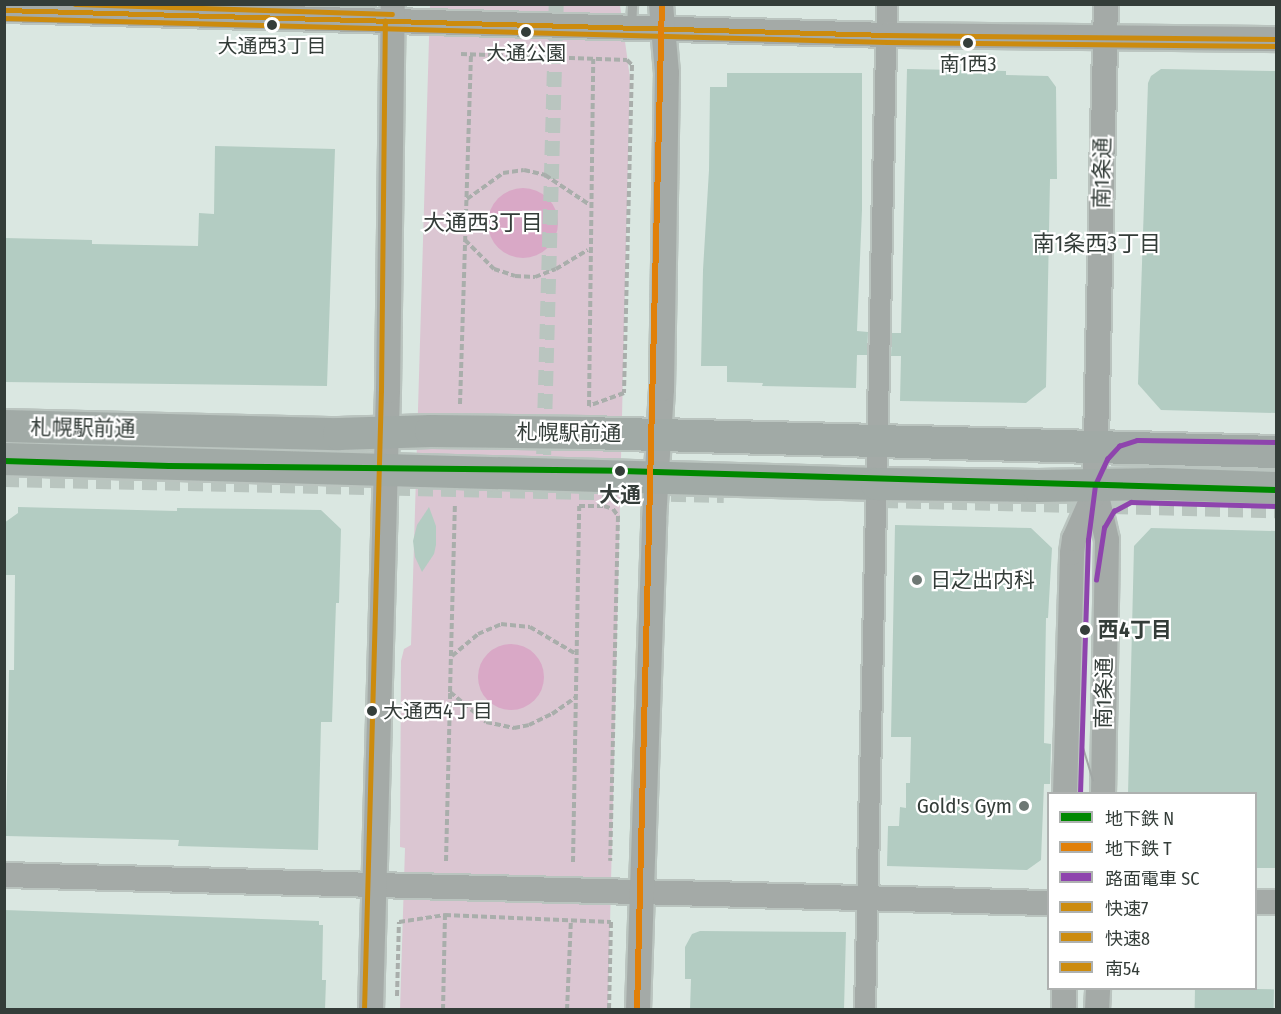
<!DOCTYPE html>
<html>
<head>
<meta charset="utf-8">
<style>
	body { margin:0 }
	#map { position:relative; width:1281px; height:1014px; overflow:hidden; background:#dae7e1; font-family:"Fira Sans Condensed","Noto Sans JP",sans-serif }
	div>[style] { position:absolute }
	.green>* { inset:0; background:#dbc6d2 }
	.water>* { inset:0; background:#d9a8c6 }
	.round { border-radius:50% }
	.building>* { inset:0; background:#b3ccc2; transform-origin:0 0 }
	.pedestrian-tunnel>* { height:15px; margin-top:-7.5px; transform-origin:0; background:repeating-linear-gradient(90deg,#b9c5bf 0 15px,transparent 0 23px) }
	.path>* { height:4px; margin-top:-2px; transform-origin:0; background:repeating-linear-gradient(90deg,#a9aeab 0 6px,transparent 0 9px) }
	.roads { filter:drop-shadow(2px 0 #bac4bf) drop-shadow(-2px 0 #bac4bf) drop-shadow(0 2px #bac4bf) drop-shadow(0 -2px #bac4bf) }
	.service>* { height:9px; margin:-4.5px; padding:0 4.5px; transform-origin:4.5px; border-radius:4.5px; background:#a4aaa7 }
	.minor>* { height:20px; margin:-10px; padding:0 10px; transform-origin:10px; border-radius:10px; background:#a4aaa7 }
	.tertiary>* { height:24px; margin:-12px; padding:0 12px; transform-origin:12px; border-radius:12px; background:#a4aaa7 }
	.trunk>* { height:32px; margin:-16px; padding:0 16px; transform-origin:16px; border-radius:16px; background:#a1aaa6 }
	.tram>* { height:1.5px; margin:-0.75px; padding:0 0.75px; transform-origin:0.75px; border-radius:0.75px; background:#a1a7a5 }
	.bus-1>* { height:4.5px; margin:-2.25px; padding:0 2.25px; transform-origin:2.25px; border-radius:2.25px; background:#cc8b0e }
	.bus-2>* { height:4.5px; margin:-2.25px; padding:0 2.25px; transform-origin:2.25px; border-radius:2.25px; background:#cc8b0e }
	.bus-3>* { height:4.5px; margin:-2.25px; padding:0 2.25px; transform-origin:2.25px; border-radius:2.25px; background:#cc8b0e }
	.tram-1>* { height:4.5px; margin:-2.25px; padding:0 2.25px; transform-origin:2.25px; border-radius:2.25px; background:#8e44ad }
	.metro-1>* { height:6px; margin:-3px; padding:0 3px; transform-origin:3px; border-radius:3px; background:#080 }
	.metro-2>* { height:6px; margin:-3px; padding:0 3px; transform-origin:3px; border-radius:3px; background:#e18009 }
	.dots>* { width:16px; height:16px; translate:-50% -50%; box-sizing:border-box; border:3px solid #fff; border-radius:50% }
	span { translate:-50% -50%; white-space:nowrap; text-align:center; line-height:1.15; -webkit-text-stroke:4.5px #fff; paint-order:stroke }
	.bus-label { font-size:20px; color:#343d39 }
	.left { translate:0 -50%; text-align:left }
	.street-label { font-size:21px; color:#343d39 }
	.stop-label { font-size:21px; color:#343d39; font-weight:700 }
	.poi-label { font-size:21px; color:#343d39 }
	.right { translate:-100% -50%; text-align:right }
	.neighbourhood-label { font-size:22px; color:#343d39 }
	.frame { position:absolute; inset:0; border:6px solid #343d39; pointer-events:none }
	.legend { position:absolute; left:1047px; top:792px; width:210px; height:198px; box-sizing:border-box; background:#fff; border:2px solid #aeb1b0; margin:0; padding:8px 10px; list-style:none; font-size:18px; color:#343d39 }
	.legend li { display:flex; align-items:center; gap:12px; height:30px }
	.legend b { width:30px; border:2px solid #aeb1b0 }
</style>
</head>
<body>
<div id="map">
	<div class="green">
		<div style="clip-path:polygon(430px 5px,620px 5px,630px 78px,608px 1009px,400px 1010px,405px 848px,400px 847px,401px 661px,404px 649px,411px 645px)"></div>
	</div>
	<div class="water">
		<div class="round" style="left:488px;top:188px;width:70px;height:70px"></div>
		<div class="round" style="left:478px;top:644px;width:66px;height:66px"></div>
	</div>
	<div class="building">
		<div style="clip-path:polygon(907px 69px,1006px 71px,1006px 75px,1048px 76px,1056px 87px,1057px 179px,1050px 179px,1046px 387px,1026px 403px,900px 401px,901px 356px,891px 356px,892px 333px,901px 333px)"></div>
		<div style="clip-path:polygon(1161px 69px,1276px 71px,1276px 413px,1161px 410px,1138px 384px,1148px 83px,1151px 76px)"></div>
		<div style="clip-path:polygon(727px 73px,862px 73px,862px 210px,857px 331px,868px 332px,867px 355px,857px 355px,856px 388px,762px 386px,763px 383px,727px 382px,727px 366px,701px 366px,703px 270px,709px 170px,710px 87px,727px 87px)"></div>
		<div style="clip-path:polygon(215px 146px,335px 149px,327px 386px,4px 382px,4px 238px,92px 240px,92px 244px,198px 246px,199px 213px,214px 214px)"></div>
		<div style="clip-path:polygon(18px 507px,177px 511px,177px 508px,321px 510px,341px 529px,339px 603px,336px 603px,332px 722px,321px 722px,318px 850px,178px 846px,179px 840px,6px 836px,9px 670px,14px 670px,15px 575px,4px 575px,4px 523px,18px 513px)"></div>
		<div style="clip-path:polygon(429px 507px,436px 526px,436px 545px,434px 554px,422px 572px,415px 557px,413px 541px,417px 525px)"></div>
		<div style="clip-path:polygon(895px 525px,1031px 528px,1052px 548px,1048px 618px,1046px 618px,1044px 743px,1051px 744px,1050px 784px,1044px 784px,1041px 860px,1027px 870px,887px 866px,888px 826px,899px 826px,900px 807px,906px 808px,906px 783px,910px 783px,911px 737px,891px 737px)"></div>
		<div style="clip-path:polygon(1151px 528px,1276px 531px,1276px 868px,1256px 868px,1256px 794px,1128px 794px,1134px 546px)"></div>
		<div style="clip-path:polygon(4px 910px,319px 921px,319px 925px,323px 925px,322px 980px,326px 980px,325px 1010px,4px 1010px)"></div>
		<div style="clip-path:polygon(700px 931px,846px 932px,844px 1010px,690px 1010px,691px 979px,685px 979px,685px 947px,692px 934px)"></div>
		<div style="left:1195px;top:988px;width:79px;height:22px;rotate:1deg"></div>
	</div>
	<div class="pedestrian-tunnel">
		<div style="left:543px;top:477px;width:473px;rotate:-88.4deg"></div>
		<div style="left:4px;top:479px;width:720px;rotate:1.27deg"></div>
		<div style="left:883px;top:500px;width:393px;rotate:1.5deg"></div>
	</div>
	<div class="path">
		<div style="left:461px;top:54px;width:166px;rotate:2.1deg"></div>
		<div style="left:627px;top:60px;width:7px;rotate:45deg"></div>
		<div style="left:632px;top:65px;width:328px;rotate:91.4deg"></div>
		<div style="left:624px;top:393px;width:37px;rotate:160deg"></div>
		<div style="left:589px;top:406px;width:347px;rotate:-89.3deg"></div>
		<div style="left:467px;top:199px;width:44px;rotate:-35.8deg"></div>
		<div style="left:503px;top:173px;width:21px;rotate:-8deg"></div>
		<div style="left:524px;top:170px;width:22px;rotate:13deg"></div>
		<div style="left:545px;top:175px;width:54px;rotate:33.7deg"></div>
		<div style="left:465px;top:240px;width:41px;rotate:45deg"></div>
		<div style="left:494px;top:269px;width:22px;rotate:18deg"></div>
		<div style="left:515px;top:276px;width:20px;rotate:3deg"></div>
		<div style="left:535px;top:277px;width:22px;rotate:-21deg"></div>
		<div style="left:556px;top:269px;width:37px;rotate:-31deg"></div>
		<div style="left:460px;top:404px;width:350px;rotate:-88.2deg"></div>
		<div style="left:452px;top:656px;width:34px;rotate:-40deg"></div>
		<div style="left:478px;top:634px;width:25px;rotate:-23deg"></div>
		<div style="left:501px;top:624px;width:29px;rotate:6deg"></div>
		<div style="left:530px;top:627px;width:53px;rotate:30.4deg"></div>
		<div style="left:450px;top:692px;width:188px;rotate:-88.5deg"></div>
		<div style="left:446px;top:861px;width:169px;rotate:-88.6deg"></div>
		<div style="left:450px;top:692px;width:47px;rotate:39.8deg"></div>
		<div style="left:486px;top:722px;width:29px;rotate:12deg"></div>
		<div style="left:514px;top:728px;width:15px;rotate:-11deg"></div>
		<div style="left:529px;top:725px;width:25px;rotate:-26deg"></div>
		<div style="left:552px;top:714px;width:28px;rotate:-35deg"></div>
		<div style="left:573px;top:862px;width:356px;rotate:-89deg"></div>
		<div style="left:579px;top:506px;width:25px"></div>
		<div style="left:604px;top:506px;width:9px;rotate:18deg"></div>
		<div style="left:613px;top:509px;width:9px;rotate:54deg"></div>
		<div style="left:618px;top:516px;width:345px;rotate:91.3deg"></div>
		<div style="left:397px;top:996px;width:74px;rotate:-88.5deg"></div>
		<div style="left:399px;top:922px;width:47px;rotate:-8.7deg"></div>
		<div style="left:445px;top:915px;width:166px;rotate:2.4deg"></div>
		<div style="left:611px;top:922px;width:88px;rotate:91.3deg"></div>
		<div style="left:443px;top:1010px;width:95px;rotate:-88.8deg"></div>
		<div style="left:567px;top:1010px;width:90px;rotate:-87.5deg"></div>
	</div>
	<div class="roads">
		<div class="service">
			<div style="left:631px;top:26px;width:22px;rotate:-87deg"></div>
		</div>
		<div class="minor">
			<div style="left:865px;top:1010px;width:1006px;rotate:-88.75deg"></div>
		</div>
		<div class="tertiary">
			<div style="left:4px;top:10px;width:883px;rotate:1.62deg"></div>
			<div style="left:887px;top:35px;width:389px;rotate:0.6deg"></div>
			<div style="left:1095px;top:487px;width:54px;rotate:77.2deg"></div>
			<div style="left:1107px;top:540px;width:254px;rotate:90.9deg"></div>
			<div style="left:1065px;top:794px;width:241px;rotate:-88.3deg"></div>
			<div style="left:1072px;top:553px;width:14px;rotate:-82deg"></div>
			<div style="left:1074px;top:539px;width:47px;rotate:-66.2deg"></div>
			<div style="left:1093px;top:496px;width:11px;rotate:-80deg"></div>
			<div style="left:1095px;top:485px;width:481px;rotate:-88.7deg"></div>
			<div style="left:4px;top:875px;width:1044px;rotate:1.54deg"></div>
			<div style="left:1256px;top:902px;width:20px"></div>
			<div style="left:371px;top:1010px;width:619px;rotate:-88.43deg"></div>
			<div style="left:388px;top:391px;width:387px;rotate:-89.3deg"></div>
			<div style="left:638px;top:1010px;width:490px;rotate:-88.1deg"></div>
			<div style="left:654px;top:520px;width:131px;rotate:-86.5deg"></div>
			<div style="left:662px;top:389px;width:316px;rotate:-89.1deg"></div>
			<div style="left:667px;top:73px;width:69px;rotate:-95deg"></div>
			<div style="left:1064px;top:1010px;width:22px;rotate:-90deg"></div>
			<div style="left:1097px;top:1010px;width:22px;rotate:-87deg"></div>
		</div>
		<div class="trunk">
			<div style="left:4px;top:426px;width:335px;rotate:1.4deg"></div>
			<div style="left:339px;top:434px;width:92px;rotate:-1.9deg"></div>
			<div style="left:431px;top:431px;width:156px;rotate:0.7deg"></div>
			<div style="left:587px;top:433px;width:689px;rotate:1.58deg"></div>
			<div style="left:4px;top:459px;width:873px;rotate:1.64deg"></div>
			<div style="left:877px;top:484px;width:160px;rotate:0.7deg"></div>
			<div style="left:1037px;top:486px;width:123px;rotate:-0.9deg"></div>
			<div style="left:1160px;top:484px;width:116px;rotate:2deg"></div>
		</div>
	</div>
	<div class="tram">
		<div style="left:1082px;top:743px;width:39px;rotate:73deg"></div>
	</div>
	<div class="bus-1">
		<div style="left:4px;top:10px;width:883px;rotate:1.62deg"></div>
		<div style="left:887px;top:35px;width:389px;rotate:0.6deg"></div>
	</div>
	<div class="bus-2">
		<div style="left:4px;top:18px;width:883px;rotate:1.56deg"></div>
		<div style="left:887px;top:42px;width:389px;rotate:0.6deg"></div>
	</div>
	<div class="bus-3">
		<div style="left:75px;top:4px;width:317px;rotate:1.8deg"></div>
		<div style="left:364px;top:1010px;width:619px;rotate:-88.43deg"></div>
		<div style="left:381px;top:391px;width:370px;rotate:-89.4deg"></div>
	</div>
	<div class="tram-1">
		<div style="left:1096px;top:580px;width:53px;rotate:-81.3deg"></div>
		<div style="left:1104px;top:528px;width:20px;rotate:-60deg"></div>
		<div style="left:1114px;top:511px;width:19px;rotate:-28deg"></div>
		<div style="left:1131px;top:502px;width:145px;rotate:1.6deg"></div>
		<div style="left:1080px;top:794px;width:254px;rotate:-88.2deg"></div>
		<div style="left:1088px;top:540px;width:55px;rotate:-82.7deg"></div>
		<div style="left:1095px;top:485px;width:29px;rotate:-65deg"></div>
		<div style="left:1107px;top:459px;width:18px;rotate:-47deg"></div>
		<div style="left:1119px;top:446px;width:19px;rotate:-18deg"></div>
		<div style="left:1137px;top:440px;width:139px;rotate:0.8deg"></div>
	</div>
	<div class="metro-1">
		<div style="left:4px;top:461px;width:165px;rotate:1.7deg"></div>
		<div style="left:169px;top:466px;width:452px;rotate:0.6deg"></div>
		<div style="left:621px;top:471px;width:655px;rotate:1.66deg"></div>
	</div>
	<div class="metro-2">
		<div style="left:637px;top:1010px;width:1006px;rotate:-88.58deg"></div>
	</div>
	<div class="dots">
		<div style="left:272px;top:25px;background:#343d39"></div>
		<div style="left:526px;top:32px;background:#343d39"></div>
		<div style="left:968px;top:43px;background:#343d39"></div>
		<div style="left:620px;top:471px;background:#343d39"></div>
		<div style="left:917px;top:580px;background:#6e7874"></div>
		<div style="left:1085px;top:630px;background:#343d39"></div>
		<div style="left:372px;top:711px;background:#343d39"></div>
		<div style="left:1024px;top:806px;background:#6e7874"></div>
	</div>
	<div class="bus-label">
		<span style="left:272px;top:46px">大通西3丁目</span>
		<span style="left:526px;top:53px">大通公園</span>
		<span style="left:968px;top:64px">南1西3</span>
		<span class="left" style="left:383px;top:711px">大通西4丁目</span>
	</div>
	<div class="street-label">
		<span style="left:1102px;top:173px;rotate:-89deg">南1条通</span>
		<span style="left:83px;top:428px;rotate:1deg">札幌駅前通</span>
		<span style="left:569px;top:433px;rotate:1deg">札幌駅前通</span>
		<span style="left:1104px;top:693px;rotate:-89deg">南1条通</span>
	</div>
	<div class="stop-label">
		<span style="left:620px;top:495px">大通</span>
		<span class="left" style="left:1098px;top:630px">西4丁目</span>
	</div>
	<div class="poi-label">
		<span class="left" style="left:930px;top:580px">日之出内科</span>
		<span class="right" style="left:1012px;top:806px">Gold's Gym</span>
	</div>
	<div class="neighbourhood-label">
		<span style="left:483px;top:223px">大通西3丁目</span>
		<span style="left:1097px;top:244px">南1条西3丁目</span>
	</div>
	<div class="frame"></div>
	<ul class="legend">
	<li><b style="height:8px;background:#080"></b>地下鉄 N</li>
	<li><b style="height:8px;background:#e18009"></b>地下鉄 T</li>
	<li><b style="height:8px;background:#8e44ad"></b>路面電車 SC</li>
	<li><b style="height:8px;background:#cc8b0e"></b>快速7</li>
	<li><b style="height:8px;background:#cc8b0e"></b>快速8</li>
	<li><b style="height:8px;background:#cc8b0e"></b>南54</li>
	</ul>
</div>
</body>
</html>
